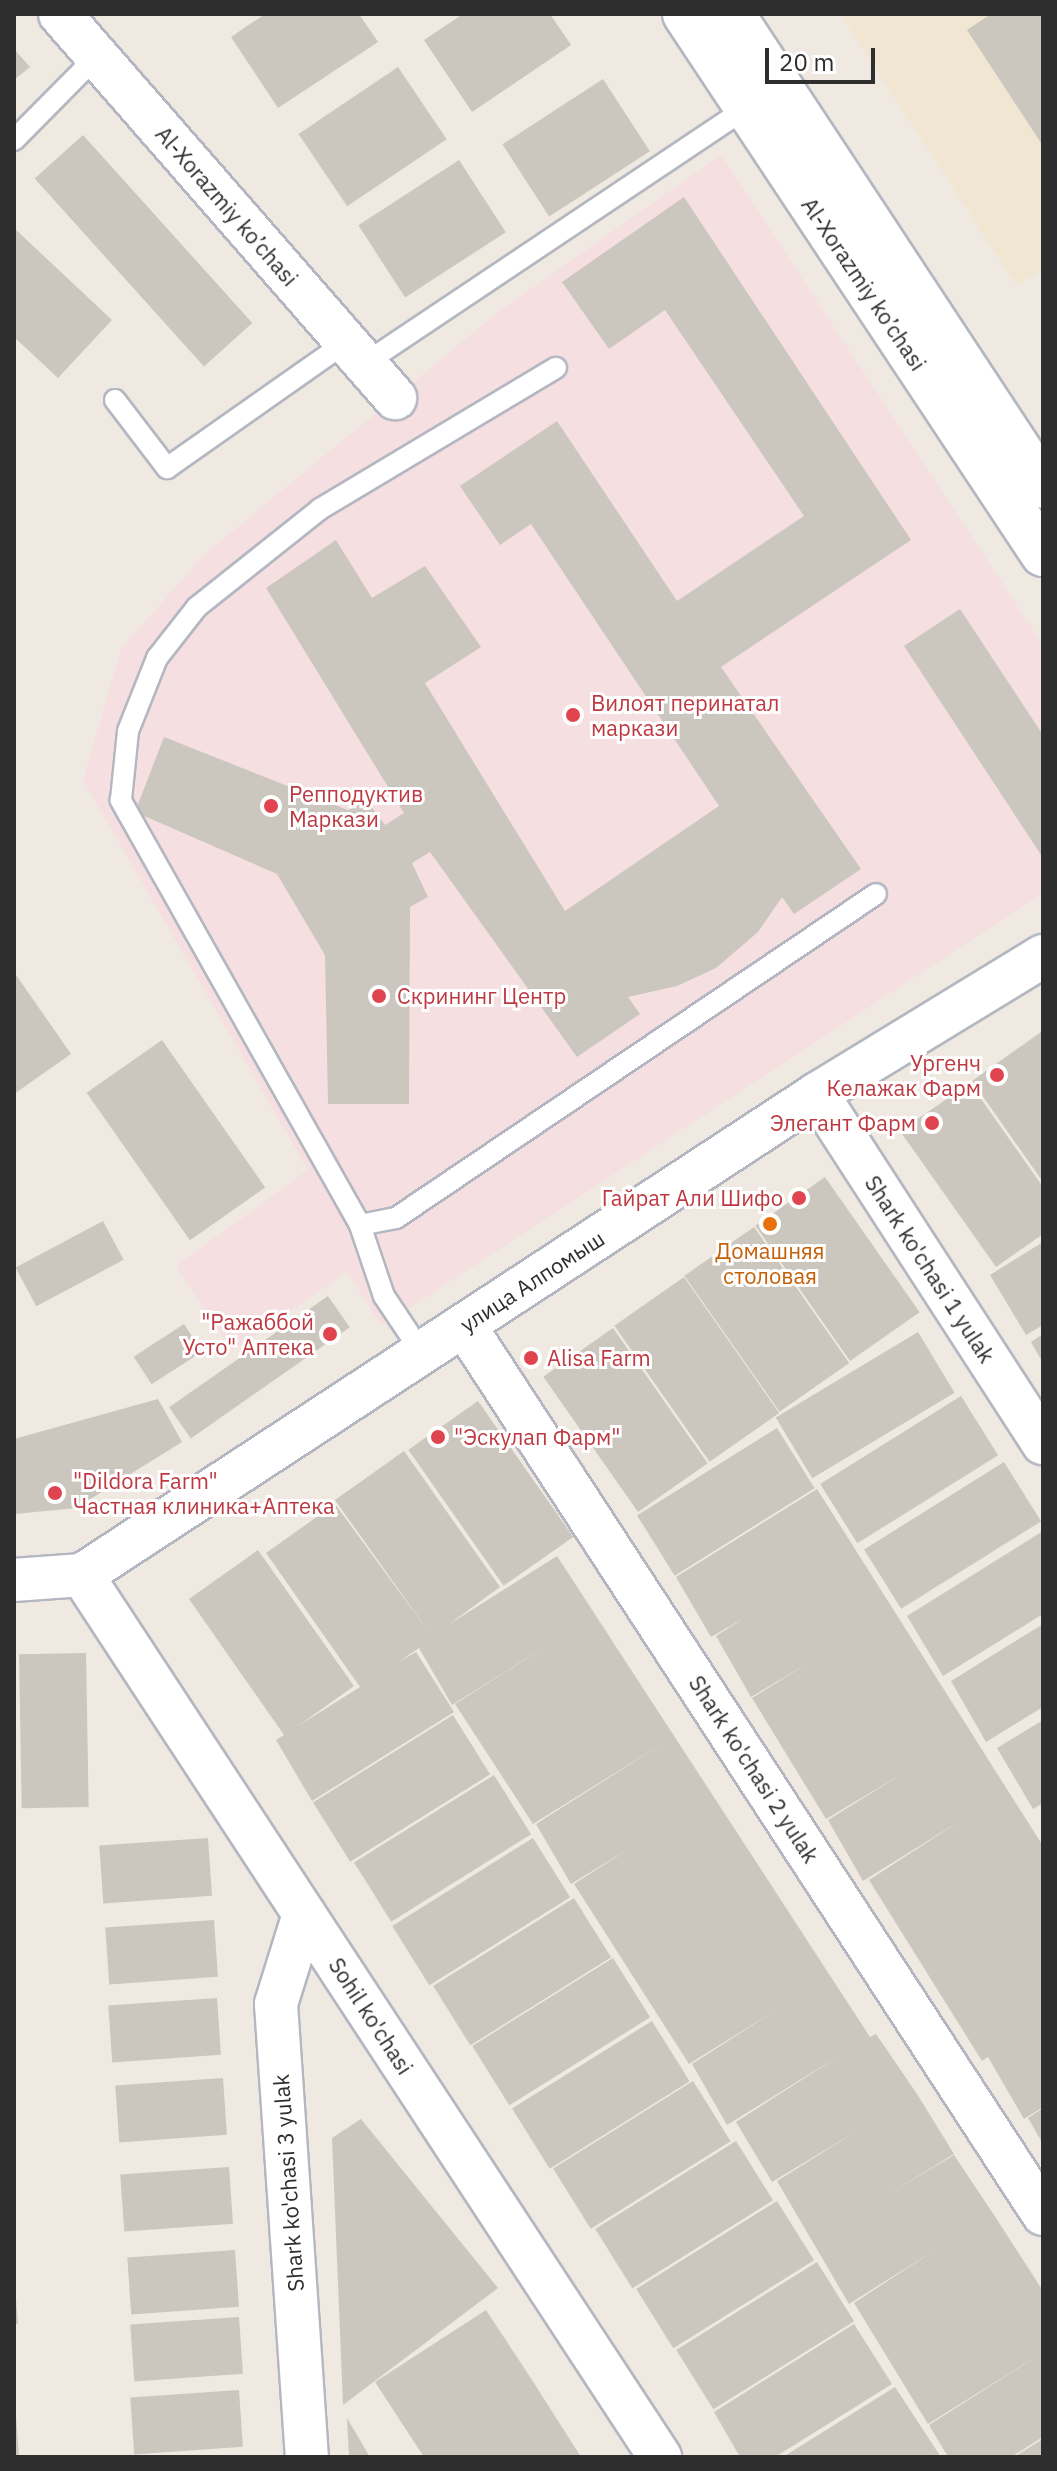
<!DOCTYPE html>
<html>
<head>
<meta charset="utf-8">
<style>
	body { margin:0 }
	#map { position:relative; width:1057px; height:2471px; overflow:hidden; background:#efe9e1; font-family:"IBM Plex Sans",sans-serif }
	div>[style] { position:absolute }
	.education>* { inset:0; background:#f0e6d1 }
	.medical>* { inset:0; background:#f5dfe0 }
	.building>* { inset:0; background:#cbc7bf; transform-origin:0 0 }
	.roads { filter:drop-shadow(2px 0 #b4b7c1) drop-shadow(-2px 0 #b4b7c1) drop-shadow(0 2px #b4b7c1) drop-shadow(0 -2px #b4b7c1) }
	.lane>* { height:20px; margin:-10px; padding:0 10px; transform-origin:10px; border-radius:10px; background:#fff }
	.street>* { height:42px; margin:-21px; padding:0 21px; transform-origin:21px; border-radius:21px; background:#fff }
	.secondary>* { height:44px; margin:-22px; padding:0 22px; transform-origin:22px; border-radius:22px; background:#fff }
	.dots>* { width:22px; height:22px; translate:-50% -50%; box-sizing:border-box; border:4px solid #fff; border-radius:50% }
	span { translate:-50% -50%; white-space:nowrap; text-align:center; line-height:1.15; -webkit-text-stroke:6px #fff; paint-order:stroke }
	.street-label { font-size:22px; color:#2e2e2e }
	.health-label { font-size:22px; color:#be3a42 }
	.left { translate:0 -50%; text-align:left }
	.right { translate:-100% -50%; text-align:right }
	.food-label { font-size:22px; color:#c56008 }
	.frame { position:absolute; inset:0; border:16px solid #2e2e2e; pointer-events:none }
	.scale { position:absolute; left:765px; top:48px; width:110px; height:36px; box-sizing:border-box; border:4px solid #2e2e2e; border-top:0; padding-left:10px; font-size:24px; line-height:28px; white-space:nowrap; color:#2e2e2e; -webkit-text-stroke:6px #fff; paint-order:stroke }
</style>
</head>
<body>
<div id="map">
	<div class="education">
		<div style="clip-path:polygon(840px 14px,1043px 14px,1043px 269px,1017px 286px)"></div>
	</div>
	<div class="medical">
		<div style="clip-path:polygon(721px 155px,1043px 645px,1043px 893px,382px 1326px,347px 1272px,233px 1351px,176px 1266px,308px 1170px,83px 780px,121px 649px,205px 554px,501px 310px)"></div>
	</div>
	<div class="building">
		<div style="clip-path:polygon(265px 14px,359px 14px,378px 42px,278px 108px,231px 37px)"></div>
		<div style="clip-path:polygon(463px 14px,550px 14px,571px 45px,472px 112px,424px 40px)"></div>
		<div style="clip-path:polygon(991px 14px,1043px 14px,1043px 146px,967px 30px)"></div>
		<div style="clip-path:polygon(14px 49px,30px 67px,14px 80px)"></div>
		<div style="left:398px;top:67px;width:87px;height:120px;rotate:56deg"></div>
		<div style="left:603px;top:79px;width:86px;height:120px;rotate:57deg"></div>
		<div style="left:83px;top:135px;width:253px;height:65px;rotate:48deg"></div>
		<div style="left:459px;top:160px;width:86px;height:120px;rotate:57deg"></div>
		<div style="clip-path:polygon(684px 197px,911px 540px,721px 667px,861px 869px,794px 914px,782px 897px,758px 932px,716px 968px,677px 986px,628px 997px,640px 1014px,577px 1057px,430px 852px,412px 863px,428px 897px,410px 907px,409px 1104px,328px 1104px,325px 955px,277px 874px,135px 812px,164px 737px,348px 810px,367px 801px,385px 825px,404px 813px,266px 588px,336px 540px,372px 598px,425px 566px,481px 647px,425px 683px,565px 911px,719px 806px,531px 524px,500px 545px,460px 486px,557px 421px,677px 601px,804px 516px,665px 310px,609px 349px,562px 282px)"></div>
		<div style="clip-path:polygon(14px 228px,112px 320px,58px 378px,14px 337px)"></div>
		<div style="clip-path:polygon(960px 609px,1043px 735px,1043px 858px,904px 646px)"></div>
		<div style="clip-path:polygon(14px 972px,71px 1054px,14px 1094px)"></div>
		<div style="clip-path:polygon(1041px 1032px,1043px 1034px,1043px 1182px,972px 1081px)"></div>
		<div style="left:162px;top:1040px;width:180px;height:92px;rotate:55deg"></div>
		<div style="clip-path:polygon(970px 1083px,1043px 1187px,1043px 1234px,996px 1267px,900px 1131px)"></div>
		<div style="left:825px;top:1177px;width:165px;height:85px;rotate:55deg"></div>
		<div style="left:103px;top:1221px;width:44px;height:99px;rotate:62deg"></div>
		<div style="left:754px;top:1227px;width:166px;height:85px;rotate:55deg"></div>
		<div style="clip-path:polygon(1043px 1242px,1043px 1325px,1026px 1335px,990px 1275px)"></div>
		<div style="left:684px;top:1277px;width:166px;height:85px;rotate:55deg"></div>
		<div style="left:328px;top:1296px;width:38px;height:194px;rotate:55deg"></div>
		<div style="left:184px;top:1324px;width:33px;height:60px;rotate:57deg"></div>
		<div style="left:613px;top:1328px;width:165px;height:85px;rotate:55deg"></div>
		<div style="left:918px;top:1332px;width:71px;height:166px;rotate:59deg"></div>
		<div style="clip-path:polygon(1043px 1334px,1043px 1363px,1031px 1342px)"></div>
		<div style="left:961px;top:1396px;width:70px;height:166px;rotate:58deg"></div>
		<div style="clip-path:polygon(158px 1399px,182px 1442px,76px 1508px,15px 1514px,14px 1439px)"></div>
		<div style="left:478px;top:1401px;width:166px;height:85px;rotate:55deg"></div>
		<div style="left:777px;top:1428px;width:71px;height:165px;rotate:58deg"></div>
		<div style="clip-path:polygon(404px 1451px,500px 1587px,448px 1625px,557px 1556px,870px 2037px,876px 2034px,917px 2094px,954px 2154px,884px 2197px,954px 2155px,994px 2215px,1043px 2291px,1043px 2437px,1011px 2457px,948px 2457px,929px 2425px,1039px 2355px,928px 2424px,854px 2303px,935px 2250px,849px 2304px,777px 2181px,857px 2131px,772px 2182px,736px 2122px,842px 2054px,727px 2125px,692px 2064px,784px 2005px,689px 2064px,574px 1884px,630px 1848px,571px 1884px,536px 1824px,665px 1742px,533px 1824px,455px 1704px,548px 1645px,452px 1705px,419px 1648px,397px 1663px,416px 1652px,454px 1712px,312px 1801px,276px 1740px,284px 1735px,189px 1599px,258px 1550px,354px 1686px,298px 1726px,360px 1687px,266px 1553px,335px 1504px,431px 1635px,335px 1500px)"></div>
		<div style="left:1004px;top:1462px;width:70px;height:165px;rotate:58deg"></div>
		<div style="clip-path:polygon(817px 1489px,1043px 1846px,1043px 2107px,1024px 2119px,988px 2057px,982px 2061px,869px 1880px,960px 1821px,863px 1881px,828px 1820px,902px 1774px,826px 1819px,752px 1698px,810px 1662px,751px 1697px,716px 1636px,744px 1618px,711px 1637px,676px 1577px)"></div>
		<div style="clip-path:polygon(1043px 1531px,1043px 1614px,943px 1676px,907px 1616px)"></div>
		<div style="clip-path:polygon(1043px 1624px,1043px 1707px,986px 1742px,951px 1681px)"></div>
		<div style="left:86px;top:1653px;width:154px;height:67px;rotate:89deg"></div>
		<div style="left:453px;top:1715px;width:70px;height:165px;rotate:58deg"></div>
		<div style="clip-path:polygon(1043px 1720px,1043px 1803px,1033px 1809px,997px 1748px)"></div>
		<div style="left:494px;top:1775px;width:70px;height:165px;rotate:58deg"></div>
		<div style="left:208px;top:1838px;width:58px;height:109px;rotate:86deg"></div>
		<div style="left:533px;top:1838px;width:70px;height:166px;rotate:58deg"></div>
		<div style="left:574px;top:1898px;width:70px;height:166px;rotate:58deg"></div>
		<div style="left:214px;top:1920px;width:57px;height:109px;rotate:86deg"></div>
		<div style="left:613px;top:1958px;width:70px;height:166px;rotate:58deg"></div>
		<div style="left:217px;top:1998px;width:57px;height:109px;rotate:86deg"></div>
		<div style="left:652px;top:2021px;width:71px;height:165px;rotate:58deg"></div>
		<div style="left:223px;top:2078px;width:57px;height:108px;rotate:86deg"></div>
		<div style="left:693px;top:2081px;width:71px;height:165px;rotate:58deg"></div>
		<div style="clip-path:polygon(1043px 2108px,1043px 2144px,1028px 2118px)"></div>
		<div style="clip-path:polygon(361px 2119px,498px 2288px,343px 2405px,332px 2138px)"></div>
		<div style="left:736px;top:2141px;width:70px;height:166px;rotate:58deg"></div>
		<div style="left:229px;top:2167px;width:57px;height:109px;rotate:86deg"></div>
		<div style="left:777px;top:2201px;width:70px;height:166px;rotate:58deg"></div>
		<div style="left:235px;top:2250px;width:57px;height:108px;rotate:86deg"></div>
		<div style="left:817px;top:2262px;width:70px;height:166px;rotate:58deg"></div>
		<div style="clip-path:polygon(14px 2299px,16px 2299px,18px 2324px,14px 2324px)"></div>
		<div style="clip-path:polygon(486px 2310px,532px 2380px,581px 2457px,424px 2457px,420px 2451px,375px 2382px)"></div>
		<div style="left:239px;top:2317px;width:57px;height:109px;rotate:86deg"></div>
		<div style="clip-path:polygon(854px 2324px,892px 2384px,775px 2457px,740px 2457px,714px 2412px)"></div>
		<div style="clip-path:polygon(895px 2387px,941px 2457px,783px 2457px)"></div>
		<div style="left:239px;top:2390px;width:57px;height:109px;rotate:86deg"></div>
		<div style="clip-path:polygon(14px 2415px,16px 2415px,19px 2457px,14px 2457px)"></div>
		<div style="clip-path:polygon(347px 2418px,370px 2457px,349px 2457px)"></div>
		<div style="clip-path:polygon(1043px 2439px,1043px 2457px,1014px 2457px)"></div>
	</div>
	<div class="roads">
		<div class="lane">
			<div style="left:14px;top:140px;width:118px;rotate:-45.3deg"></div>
			<div style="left:364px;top:364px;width:461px;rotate:-33.8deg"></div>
			<div style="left:115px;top:400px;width:86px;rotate:52.6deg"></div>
			<div style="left:167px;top:468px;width:219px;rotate:-35.1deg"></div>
			<div style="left:360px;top:1225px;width:488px;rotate:-119.4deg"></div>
			<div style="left:121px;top:800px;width:69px;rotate:-84.2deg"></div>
			<div style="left:128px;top:731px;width:79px;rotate:-68.3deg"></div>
			<div style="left:157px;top:658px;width:65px;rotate:-51.9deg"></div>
			<div style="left:197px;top:607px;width:157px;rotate:-38.5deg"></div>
			<div style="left:320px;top:509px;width:275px;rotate:-30.9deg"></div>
			<div style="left:422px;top:1353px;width:69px;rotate:-123.7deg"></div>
			<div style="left:384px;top:1296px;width:75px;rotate:-108.7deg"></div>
			<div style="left:360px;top:1225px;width:37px;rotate:-11deg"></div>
			<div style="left:396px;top:1218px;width:579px;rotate:-34.02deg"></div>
		</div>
		<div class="street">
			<div style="left:60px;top:14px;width:510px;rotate:48.9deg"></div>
			<div style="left:817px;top:1094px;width:416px;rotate:57.1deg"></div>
			<div style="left:464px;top:1325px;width:1061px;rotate:56.92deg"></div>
			<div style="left:82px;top:1575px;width:1055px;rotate:56.76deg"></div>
			<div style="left:14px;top:1580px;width:68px;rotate:-4.2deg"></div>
			<div style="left:82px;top:1575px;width:878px;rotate:-33.2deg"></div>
			<div style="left:817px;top:1094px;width:265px;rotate:-31.4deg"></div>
			<div style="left:304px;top:1914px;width:94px;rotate:107.3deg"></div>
			<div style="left:276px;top:2004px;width:454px;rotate:86.1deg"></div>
		</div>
		<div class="secondary">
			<div style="left:685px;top:14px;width:648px;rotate:56.46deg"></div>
			<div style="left:732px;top:14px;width:565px;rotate:56.62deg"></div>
		</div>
	</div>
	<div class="dots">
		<div style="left:573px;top:715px;background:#e0444e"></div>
		<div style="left:271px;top:806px;background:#e0444e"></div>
		<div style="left:379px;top:996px;background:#e0444e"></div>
		<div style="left:997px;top:1075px;background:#e0444e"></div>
		<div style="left:932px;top:1123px;background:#e0444e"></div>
		<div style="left:799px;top:1198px;background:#e0444e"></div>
		<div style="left:770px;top:1224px;background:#e8710a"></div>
		<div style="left:330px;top:1334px;background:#e0444e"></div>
		<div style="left:531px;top:1358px;background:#e0444e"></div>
		<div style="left:438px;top:1437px;background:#e0444e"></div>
		<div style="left:55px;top:1493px;background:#e0444e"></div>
	</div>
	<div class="street-label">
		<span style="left:227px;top:206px;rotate:49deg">Al-Xorazmiy ko’chasi</span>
		<span style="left:864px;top:284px;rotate:56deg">Al-Xorazmiy ko’chasi</span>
		<span style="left:930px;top:1269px;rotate:57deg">Shark ko'chasi 1 yulak</span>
		<span style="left:532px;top:1281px;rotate:-33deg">улица Алпомыш</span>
		<span style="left:754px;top:1769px;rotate:57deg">Shark ko'chasi 2 yulak</span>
		<span style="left:371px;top:2016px;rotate:57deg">Sohil ko'chasi</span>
		<span style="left:288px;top:2183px;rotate:-94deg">Shark ko'chasi 3 yulak</span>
	</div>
	<div class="health-label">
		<span class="left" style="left:591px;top:715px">Вилоят перинатал<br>маркази</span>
		<span class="left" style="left:289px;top:806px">Репподуктив<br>Маркази</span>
		<span class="left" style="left:397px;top:996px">Скрининг Центр</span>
		<span class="right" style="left:981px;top:1075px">Ургенч<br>Келажак Фарм</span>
		<span class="right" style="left:916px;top:1123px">Элегант Фарм</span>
		<span class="right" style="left:783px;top:1198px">Гайрат Али Шифо</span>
		<span class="right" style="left:314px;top:1334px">"Ражаббой<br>Усто" Аптека</span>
		<span class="left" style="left:547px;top:1358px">Alisa Farm</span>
		<span class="left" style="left:454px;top:1437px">"Эскулап Фарм"</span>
		<span class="left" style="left:73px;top:1493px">"Dildora Farm"<br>Частная клиника+Аптека</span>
	</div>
	<div class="food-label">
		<span style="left:770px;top:1263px">Домашняя<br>столовая</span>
	</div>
	<div class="frame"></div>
	<div class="scale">20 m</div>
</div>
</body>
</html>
